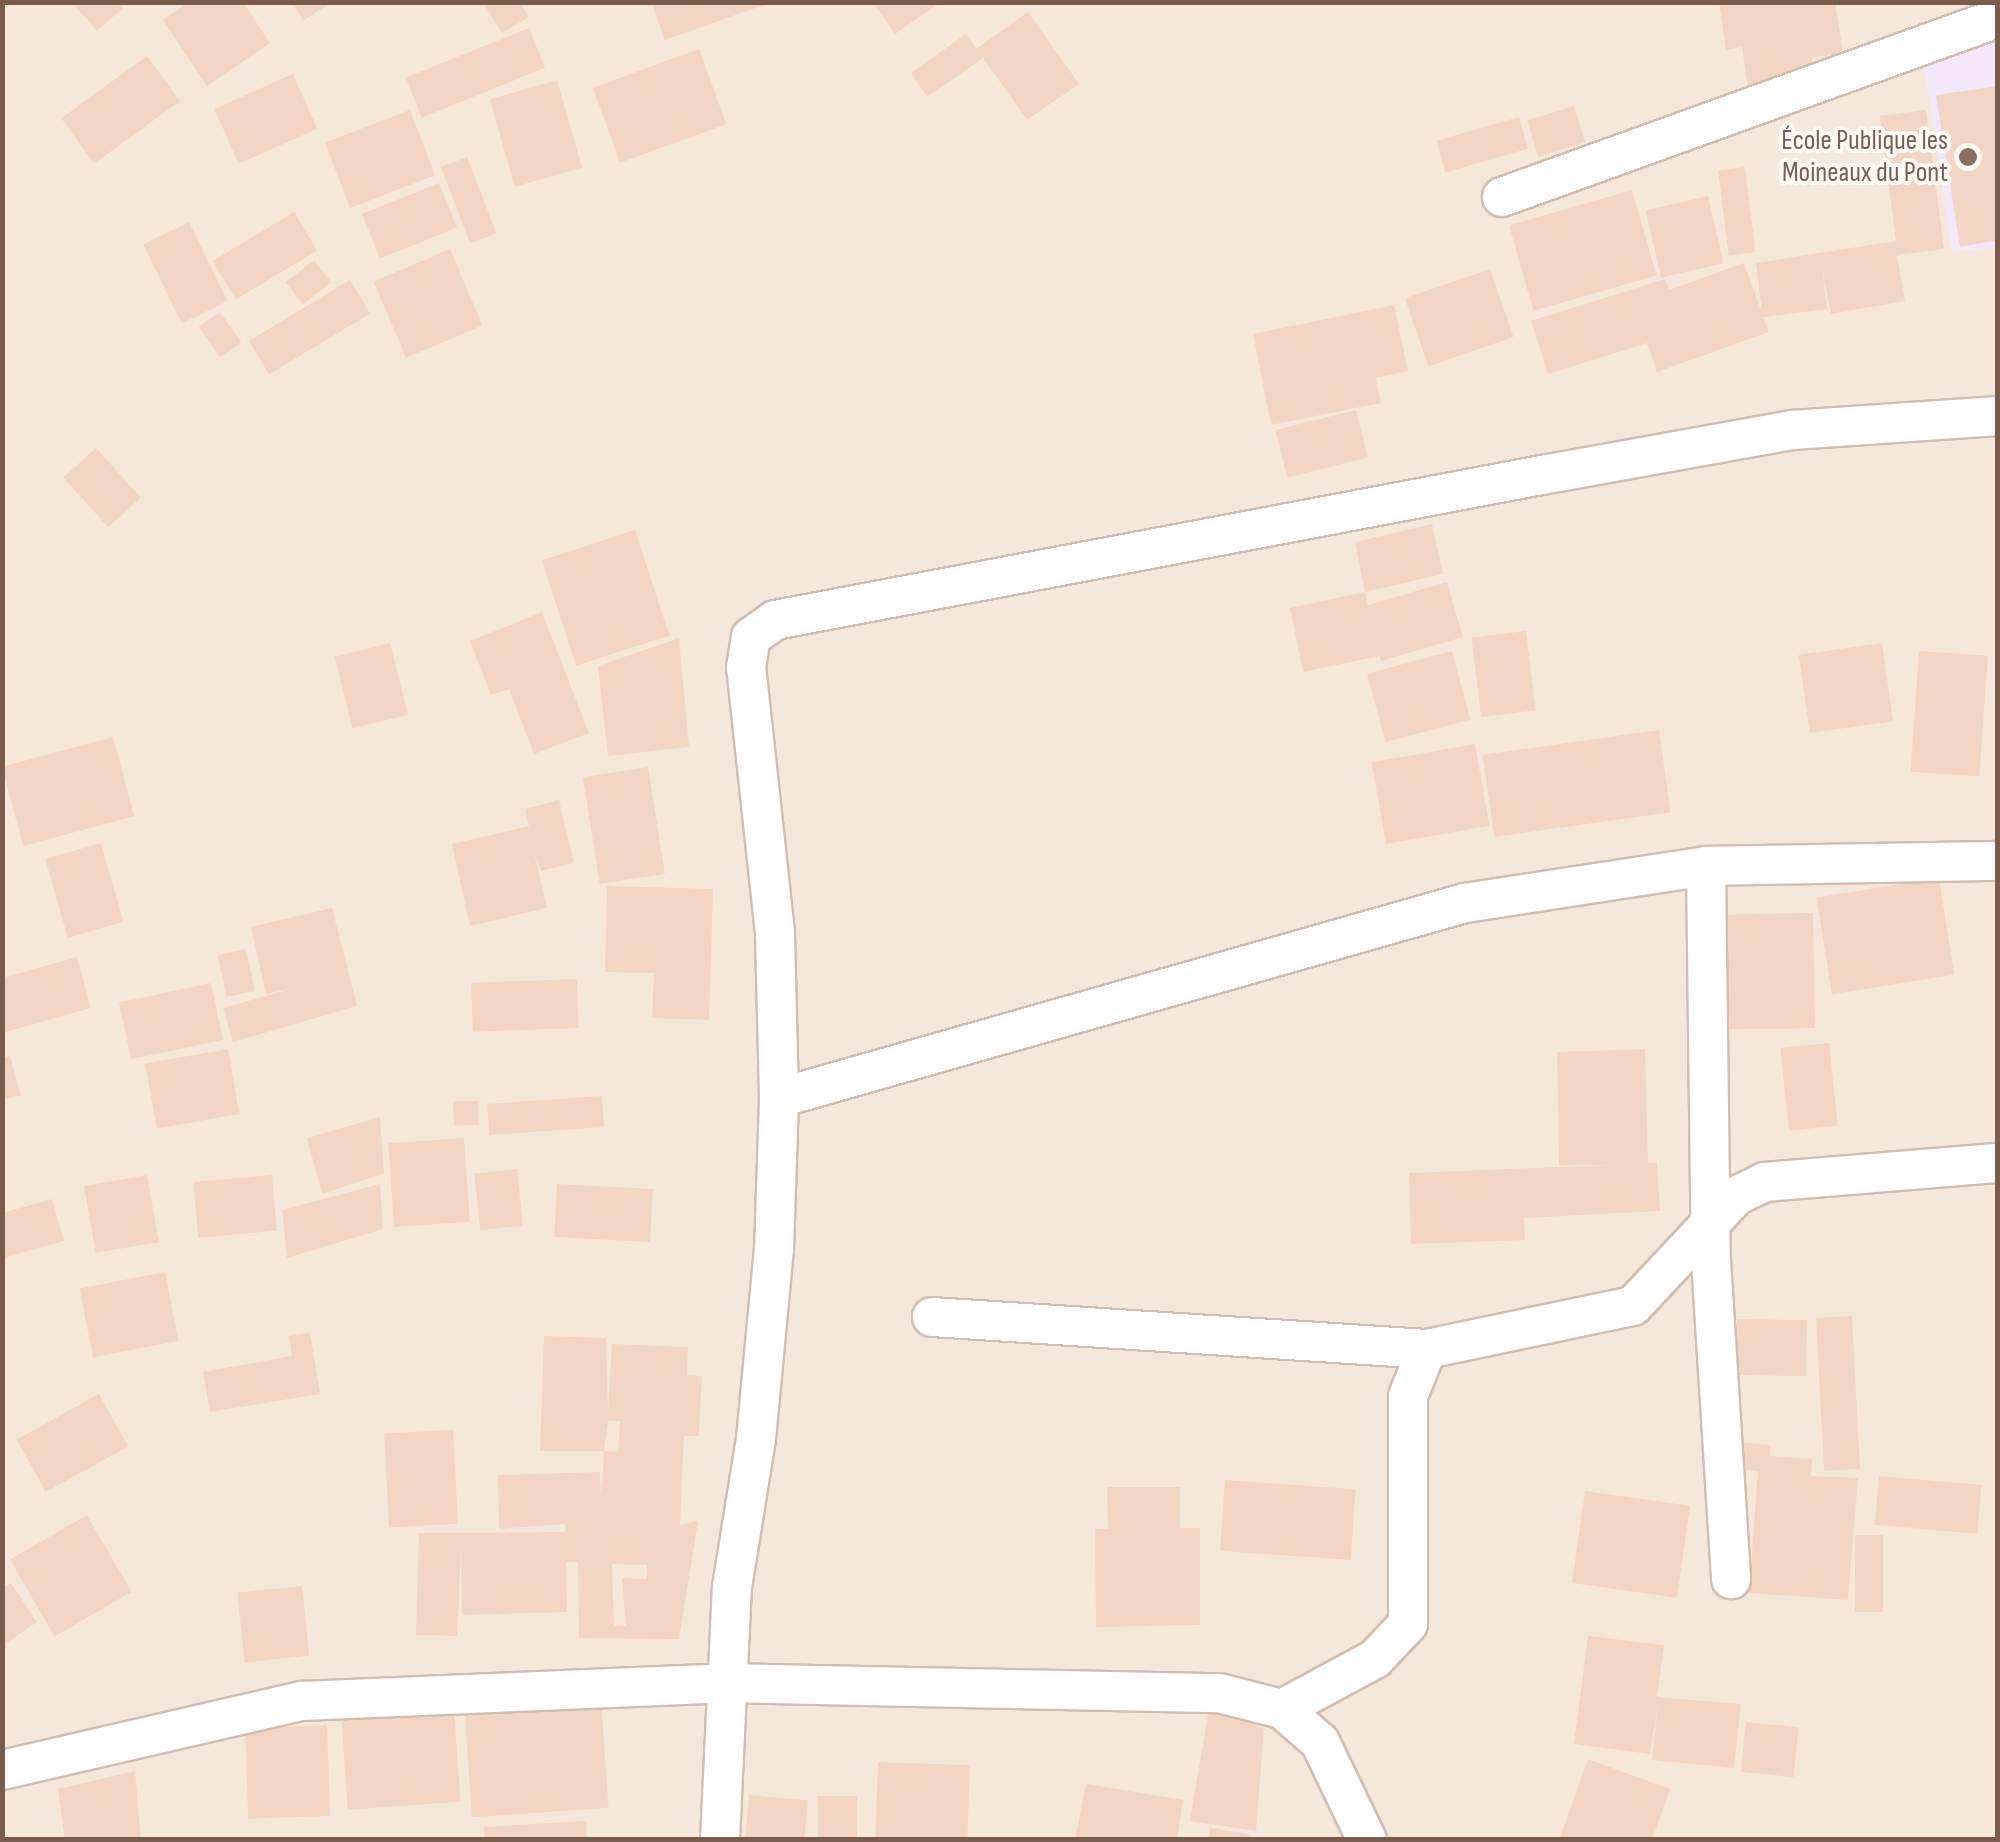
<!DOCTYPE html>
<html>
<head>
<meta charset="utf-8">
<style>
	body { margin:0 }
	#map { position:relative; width:2000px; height:1842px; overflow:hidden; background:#fdf6ec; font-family:"Sofia Sans Condensed",sans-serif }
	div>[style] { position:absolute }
	.residential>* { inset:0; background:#f5e8da; transform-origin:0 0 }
	.education>* { inset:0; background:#f3e8fa }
	.building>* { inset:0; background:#f3d5c3; transform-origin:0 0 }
	.roads { filter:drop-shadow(2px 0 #d1beb0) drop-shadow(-2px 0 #d1beb0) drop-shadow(0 2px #d1beb0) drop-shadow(0 -2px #d1beb0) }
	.minor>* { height:38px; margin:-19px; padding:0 19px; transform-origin:19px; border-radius:19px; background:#fff }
	.dots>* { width:28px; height:28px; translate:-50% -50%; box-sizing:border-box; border:5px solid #fffaf3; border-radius:50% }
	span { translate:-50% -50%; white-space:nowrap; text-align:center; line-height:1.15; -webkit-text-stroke:8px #fffaf3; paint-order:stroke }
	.education-label { font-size:28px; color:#785e54 }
	.right { translate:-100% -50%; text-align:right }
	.frame { position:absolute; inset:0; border:5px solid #7a5c4d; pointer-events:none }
</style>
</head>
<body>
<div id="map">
	<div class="residential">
		<div style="left:3px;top:3px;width:1994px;height:1836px"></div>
	</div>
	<div class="education">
		<div style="clip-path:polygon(1997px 28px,1997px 248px,1952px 251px,1924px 66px)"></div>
	</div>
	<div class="building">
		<div style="clip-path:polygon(72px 2px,118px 2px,123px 8px,97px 31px)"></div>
		<div style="clip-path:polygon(189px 2px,243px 2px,270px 43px,207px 86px,163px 20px)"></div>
		<div style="clip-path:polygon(292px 2px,332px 2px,303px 21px)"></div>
		<div style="clip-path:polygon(520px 2px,529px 17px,502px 33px,484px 4px)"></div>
		<div style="clip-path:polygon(651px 2px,770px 2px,770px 3px,665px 40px)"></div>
		<div style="clip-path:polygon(873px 2px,941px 2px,895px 34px)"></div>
		<div style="clip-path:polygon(1719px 2px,1835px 2px,1843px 53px,1812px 58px,1815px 77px,1748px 88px,1742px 47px,1726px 50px)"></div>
		<div style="clip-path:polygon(1028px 12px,1079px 84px,1027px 120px,983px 58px,927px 97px,911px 73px,966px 34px,976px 49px)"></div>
		<div style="left:529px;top:28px;width:43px;height:133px;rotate:68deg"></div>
		<div style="left:699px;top:49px;width:80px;height:113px;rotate:70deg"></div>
		<div style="left:147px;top:56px;width:56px;height:106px;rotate:54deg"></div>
		<div style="left:293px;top:74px;width:60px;height:86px;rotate:66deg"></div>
		<div style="left:557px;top:80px;width:91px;height:70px;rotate:74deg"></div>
		<div style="clip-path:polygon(1998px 86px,1998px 240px,1960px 247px,1936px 95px)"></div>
		<div style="left:1574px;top:106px;width:38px;height:49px;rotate:73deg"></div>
		<div style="left:410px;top:110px;width:70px;height:91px;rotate:69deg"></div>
		<div style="clip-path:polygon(1926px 110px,1944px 249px,1897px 255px,1905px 301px,1831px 314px,1822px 268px,1827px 309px,1763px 317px,1769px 332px,1657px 372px,1647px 343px,1548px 374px,1531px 321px,1665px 279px,1669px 290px,1744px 263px,1762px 313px,1756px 263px,1896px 241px,1880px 116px)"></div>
		<div style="left:1519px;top:117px;width:33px;height:86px;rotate:74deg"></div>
		<div style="left:467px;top:157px;width:82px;height:28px;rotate:69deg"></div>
		<div style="left:1745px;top:167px;width:86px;height:27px;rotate:83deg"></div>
		<div style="left:439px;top:183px;width:48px;height:83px;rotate:68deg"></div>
		<div style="left:1632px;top:190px;width:89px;height:128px;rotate:74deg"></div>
		<div style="left:1708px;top:196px;width:69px;height:64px;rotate:77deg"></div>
		<div style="left:294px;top:212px;width:45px;height:95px;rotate:59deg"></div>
		<div style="left:189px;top:222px;width:88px;height:51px;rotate:64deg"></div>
		<div style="left:450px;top:249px;width:83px;height:83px;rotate:67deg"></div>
		<div style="left:314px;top:260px;width:28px;height:36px;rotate:52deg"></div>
		<div style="left:1490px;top:269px;width:72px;height:90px;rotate:71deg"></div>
		<div style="left:350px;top:280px;width:39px;height:118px;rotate:59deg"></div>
		<div style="clip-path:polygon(1394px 305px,1408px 371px,1376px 378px,1381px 403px,1271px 425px,1253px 334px)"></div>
		<div style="left:220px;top:312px;width:37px;height:26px;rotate:55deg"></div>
		<div style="left:1356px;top:410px;width:49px;height:83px;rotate:76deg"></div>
		<div style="left:96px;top:448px;width:67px;height:44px;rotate:48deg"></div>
		<div style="clip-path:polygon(1432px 524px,1443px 574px,1365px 592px,1368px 605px,1447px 582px,1463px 637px,1381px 661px,1380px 656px,1303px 672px,1290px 608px,1365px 592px,1355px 542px)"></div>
		<div style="left:635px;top:530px;width:111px;height:98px;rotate:72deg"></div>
		<div style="clip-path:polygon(542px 612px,589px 733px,534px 754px,509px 689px,491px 695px,470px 641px)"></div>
		<div style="left:1526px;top:631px;width:80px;height:55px;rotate:83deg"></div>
		<div style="clip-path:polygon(679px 638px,689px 747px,608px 756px,598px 666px)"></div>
		<div style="left:390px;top:643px;width:74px;height:57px;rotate:76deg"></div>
		<div style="left:1882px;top:643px;width:79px;height:84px;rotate:82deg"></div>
		<div style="left:1452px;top:651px;width:71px;height:88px;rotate:75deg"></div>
		<div style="left:1919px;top:651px;width:69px;height:121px;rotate:4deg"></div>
		<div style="left:1659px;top:730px;width:83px;height:178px;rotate:82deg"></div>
		<div style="left:113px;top:737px;width:82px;height:115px;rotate:75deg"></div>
		<div style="left:1475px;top:744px;width:83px;height:105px;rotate:80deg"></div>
		<div style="left:648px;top:767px;width:108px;height:66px;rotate:81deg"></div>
		<div style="clip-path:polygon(559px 800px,574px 863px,541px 871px,534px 851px,547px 908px,470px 926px,452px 844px,529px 826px,525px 809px)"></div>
		<div style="left:101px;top:843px;width:82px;height:58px;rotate:74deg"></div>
		<div style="left:1939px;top:878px;width:98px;height:124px;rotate:81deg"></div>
		<div style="clip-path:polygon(607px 886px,713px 889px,709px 1020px,652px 1018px,654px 973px,605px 972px)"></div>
		<div style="clip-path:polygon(332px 908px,357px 1006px,233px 1042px,223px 1008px,294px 988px,266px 994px,251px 927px)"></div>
		<div style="left:1813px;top:913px;width:115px;height:94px;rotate:89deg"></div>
		<div style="left:246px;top:949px;width:43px;height:29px;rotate:78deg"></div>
		<div style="clip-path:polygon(77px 957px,91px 1008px,2px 1033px,2px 978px)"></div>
		<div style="left:577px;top:979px;width:49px;height:106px;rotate:88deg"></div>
		<div style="left:211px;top:983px;width:58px;height:94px;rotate:78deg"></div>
		<div style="left:1829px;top:1043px;width:83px;height:49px;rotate:84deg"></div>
		<div style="left:228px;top:1049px;width:66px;height:84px;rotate:80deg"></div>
		<div style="clip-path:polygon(1645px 1049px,1648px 1163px,1657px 1162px,1660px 1211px,1524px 1218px,1525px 1240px,1411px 1244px,1409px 1173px,1611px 1165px,1559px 1165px,1557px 1052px)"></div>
		<div style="clip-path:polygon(10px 1056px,21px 1095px,2px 1100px,2px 1058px)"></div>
		<div style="left:602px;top:1096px;width:31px;height:115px;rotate:86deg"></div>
		<div style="left:478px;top:1101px;width:24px;height:25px;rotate:88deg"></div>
		<div style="clip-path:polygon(380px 1117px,384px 1173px,322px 1194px,307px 1138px)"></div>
		<div style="left:464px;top:1138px;width:84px;height:76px;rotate:86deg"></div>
		<div style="left:517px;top:1169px;width:57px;height:43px;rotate:84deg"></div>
		<div style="left:147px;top:1175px;width:68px;height:64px;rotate:80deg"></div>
		<div style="left:272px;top:1175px;width:56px;height:79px;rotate:85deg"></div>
		<div style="clip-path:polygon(380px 1184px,383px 1229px,287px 1258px,282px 1210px)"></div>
		<div style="left:557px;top:1184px;width:96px;height:53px;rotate:3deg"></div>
		<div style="clip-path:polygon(52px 1199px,64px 1241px,2px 1258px,2px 1213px)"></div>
		<div style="left:165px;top:1272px;width:70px;height:87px;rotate:79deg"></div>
		<div style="left:1852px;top:1316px;width:153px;height:36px;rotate:87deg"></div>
		<div style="left:1737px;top:1319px;width:70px;height:56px;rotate:1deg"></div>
		<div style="clip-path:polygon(310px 1333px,320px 1394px,210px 1412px,203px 1372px,292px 1356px,289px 1336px)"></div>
		<div style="clip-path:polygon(evenodd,544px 1336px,606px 1338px,608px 1411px,612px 1344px,688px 1347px,687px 1375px,702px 1376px,699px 1436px,684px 1436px,680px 1525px,698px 1521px,679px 1639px,579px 1638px,578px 1562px,566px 1562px,567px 1612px,462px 1615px,461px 1548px,457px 1636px,416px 1635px,419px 1533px,565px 1532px,565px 1524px,499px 1529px,498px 1475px,600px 1472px,601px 1499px,604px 1451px,618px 1452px,620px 1421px,608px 1421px,604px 1451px,540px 1451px,544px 1336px,612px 1564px,647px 1565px,647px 1579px,622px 1578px,626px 1626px,614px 1626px,612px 1564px)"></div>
		<div style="left:99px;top:1394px;width:60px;height:94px;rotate:61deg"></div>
		<div style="left:453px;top:1430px;width:94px;height:69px;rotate:87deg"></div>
		<div style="clip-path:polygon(1738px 1442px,1771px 1445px,1770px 1456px,1812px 1459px,1811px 1476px,1858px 1478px,1848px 1600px,1749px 1593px,1758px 1471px,1736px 1469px)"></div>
		<div style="left:1879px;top:1476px;width:103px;height:49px;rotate:5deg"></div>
		<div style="left:1225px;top:1480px;width:131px;height:71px;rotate:4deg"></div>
		<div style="clip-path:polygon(1107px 1487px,1180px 1487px,1180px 1528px,1200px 1528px,1200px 1625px,1096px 1627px,1095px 1529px,1108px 1529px)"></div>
		<div style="left:1585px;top:1491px;width:106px;height:93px;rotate:8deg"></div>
		<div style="left:87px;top:1515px;width:89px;height:89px;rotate:60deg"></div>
		<div style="left:1883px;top:1535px;width:77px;height:28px;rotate:90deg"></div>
		<div style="clip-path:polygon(11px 1583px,37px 1622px,2px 1646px,2px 1588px)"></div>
		<div style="left:302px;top:1586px;width:70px;height:65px;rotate:84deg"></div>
		<div style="clip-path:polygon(1588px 1636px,1664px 1645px,1657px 1697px,1741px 1704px,1734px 1768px,1652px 1760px,1658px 1703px,1650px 1754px,1574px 1744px)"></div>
		<div style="left:601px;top:1699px;width:109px;height:137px;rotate:86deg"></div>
		<div style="clip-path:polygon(1210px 1703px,1264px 1729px,1256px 1831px,1190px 1821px)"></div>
		<div style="left:454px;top:1709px;width:93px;height:113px;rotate:86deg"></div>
		<div style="left:1746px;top:1722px;width:53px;height:50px;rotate:6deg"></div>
		<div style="left:327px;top:1725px;width:91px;height:82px;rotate:88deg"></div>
		<div style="clip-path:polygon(1588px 1759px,1670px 1789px,1652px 1840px,1559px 1840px)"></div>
		<div style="left:878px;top:1762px;width:92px;height:78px;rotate:2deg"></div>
		<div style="clip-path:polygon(135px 1771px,141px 1840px,65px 1840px,58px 1789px)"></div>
		<div style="clip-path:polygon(1086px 1784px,1183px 1800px,1177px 1840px,1075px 1840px)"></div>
		<div style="left:749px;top:1795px;width:59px;height:45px;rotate:5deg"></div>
		<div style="left:818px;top:1796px;width:39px;height:44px"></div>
		<div style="clip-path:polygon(586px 1821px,587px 1840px,485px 1840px,484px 1827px)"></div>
		<div style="clip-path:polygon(1210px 1828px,1249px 1834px,1248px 1840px,1208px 1840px)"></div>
	</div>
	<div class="roads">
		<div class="minor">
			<div style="left:1502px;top:197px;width:527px;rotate:-19.84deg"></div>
			<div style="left:1706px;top:866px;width:394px;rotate:89.3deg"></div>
			<div style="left:1711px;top:1260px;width:320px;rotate:86.4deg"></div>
			<div style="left:779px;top:1098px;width:713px;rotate:-15.87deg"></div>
			<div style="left:1465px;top:903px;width:244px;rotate:-8.7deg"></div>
			<div style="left:1706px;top:866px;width:292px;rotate:-1deg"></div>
			<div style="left:932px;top:1317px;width:496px;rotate:3.7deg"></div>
			<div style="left:1282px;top:1709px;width:106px;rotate:-28.3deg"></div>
			<div style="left:1375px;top:1659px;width:48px;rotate:-46.7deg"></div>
			<div style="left:1408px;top:1624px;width:228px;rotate:-90deg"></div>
			<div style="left:1408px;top:1396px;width:51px;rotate:-68deg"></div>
			<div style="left:1427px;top:1349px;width:210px;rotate:-11.8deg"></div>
			<div style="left:1633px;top:1306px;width:151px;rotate:-46.9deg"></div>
			<div style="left:1736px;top:1196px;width:32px;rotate:-26deg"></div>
			<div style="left:1765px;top:1182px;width:234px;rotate:-4.7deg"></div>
			<div style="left:2px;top:1770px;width:308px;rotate:-13deg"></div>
			<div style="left:302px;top:1701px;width:423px;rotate:-2.4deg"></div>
			<div style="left:725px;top:1683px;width:494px;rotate:1.2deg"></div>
			<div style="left:1219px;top:1693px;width:65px;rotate:14.3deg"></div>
			<div style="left:1282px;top:1709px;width:50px;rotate:41deg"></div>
			<div style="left:1320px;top:1742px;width:109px;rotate:64.4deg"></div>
			<div style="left:720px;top:1840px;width:253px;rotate:-87.3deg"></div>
			<div style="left:732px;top:1587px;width:150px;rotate:-80.8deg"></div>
			<div style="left:756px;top:1439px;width:190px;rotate:-84.6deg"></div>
			<div style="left:774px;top:1250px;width:152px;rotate:-88.1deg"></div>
			<div style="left:779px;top:1098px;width:165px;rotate:-91.4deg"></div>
			<div style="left:775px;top:933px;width:267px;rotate:-96.2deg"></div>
			<div style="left:746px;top:668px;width:31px;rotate:-81deg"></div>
			<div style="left:751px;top:637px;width:29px;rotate:-35deg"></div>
			<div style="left:775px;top:620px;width:781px;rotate:-10.71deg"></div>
			<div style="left:1542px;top:475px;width:255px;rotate:-10.2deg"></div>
			<div style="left:1793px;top:430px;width:205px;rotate:-3.9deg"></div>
		</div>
	</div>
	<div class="dots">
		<div style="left:1968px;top:157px;background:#8d6e63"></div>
	</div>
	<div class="education-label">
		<span class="right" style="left:1948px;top:157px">École Publique les<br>Moineaux du Pont</span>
	</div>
	<div class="frame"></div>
</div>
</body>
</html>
